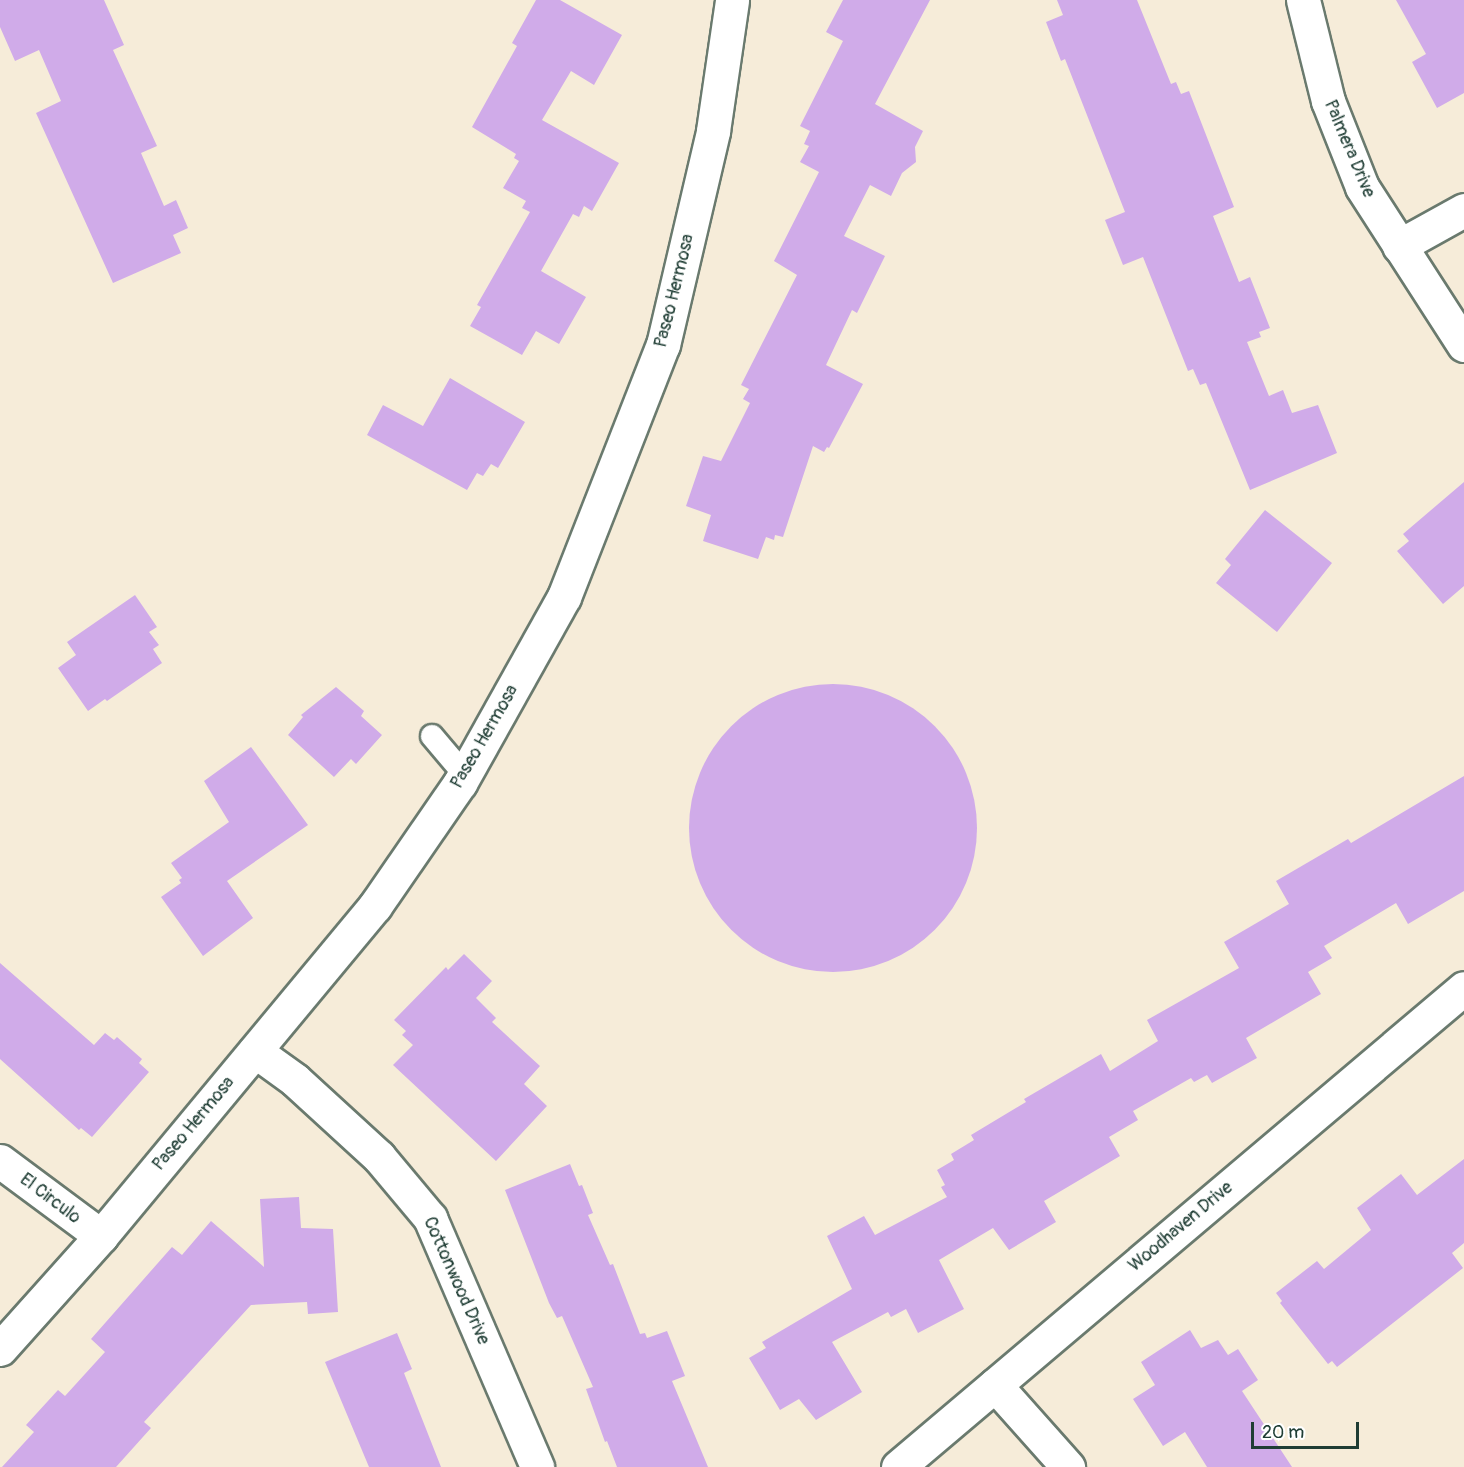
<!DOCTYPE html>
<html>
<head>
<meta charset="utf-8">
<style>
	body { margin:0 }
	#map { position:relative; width:1464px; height:1467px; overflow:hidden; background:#f6ecd9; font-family:Pangolin,sans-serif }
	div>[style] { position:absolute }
	.building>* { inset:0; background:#d0abe9 }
	.round { border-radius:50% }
	.roads { filter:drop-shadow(2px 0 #6a7a6e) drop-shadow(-2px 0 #6a7a6e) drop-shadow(0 2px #6a7a6e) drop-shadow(0 -2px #6a7a6e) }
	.lane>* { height:22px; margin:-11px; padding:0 11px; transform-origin:11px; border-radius:11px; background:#fff }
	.street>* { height:33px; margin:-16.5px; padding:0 16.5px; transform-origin:16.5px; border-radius:16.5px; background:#fff }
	span { translate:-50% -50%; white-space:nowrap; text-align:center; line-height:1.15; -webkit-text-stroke:4.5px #fff; paint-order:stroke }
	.street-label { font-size:18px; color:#1f3d34 }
	.scale { position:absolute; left:1251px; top:1422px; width:108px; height:27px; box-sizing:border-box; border:3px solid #1f3d34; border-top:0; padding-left:8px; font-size:18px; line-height:21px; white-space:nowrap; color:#1f3d34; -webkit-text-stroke:4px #fff; paint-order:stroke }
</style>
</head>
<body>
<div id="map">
	<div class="building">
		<div style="clip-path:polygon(0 0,104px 0,124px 45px,113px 50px,157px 146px,141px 153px,164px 206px,176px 200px,188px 228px,173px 235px,181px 253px,113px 283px,36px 113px,61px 101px,39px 50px,15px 61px,0 27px)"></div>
		<div style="clip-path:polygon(536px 0,560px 0,622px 35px,594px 85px,571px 71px,542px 120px,619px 163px,592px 211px,584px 206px,579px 217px,573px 214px,541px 271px,586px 297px,559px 344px,536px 331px,522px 355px,470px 326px,481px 307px,477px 305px,530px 212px,522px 208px,526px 201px,503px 188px,519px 161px,514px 158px,516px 154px,472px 127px,517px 46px,512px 43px)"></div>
		<div style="clip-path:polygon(843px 0,930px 0,875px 104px,923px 131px,915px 147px,916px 162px,902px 173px,891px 196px,870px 185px,844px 236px,885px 256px,857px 313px,852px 310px,826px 365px,863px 384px,829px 448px,827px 447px,824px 452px,813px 446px,783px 537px,775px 535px,774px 540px,766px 537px,758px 559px,703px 541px,711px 515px,686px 506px,703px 456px,721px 461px,750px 403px,743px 399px,749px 389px,741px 385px,797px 275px,774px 261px,819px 172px,800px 162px,809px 146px,804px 144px,810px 131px,800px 126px,843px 41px,826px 32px)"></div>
		<div style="clip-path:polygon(1057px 0,1137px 0,1171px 84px,1176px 82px,1181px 94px,1189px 91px,1234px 207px,1213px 216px,1239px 282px,1250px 277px,1270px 328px,1259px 332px,1261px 337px,1247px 342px,1269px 396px,1283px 390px,1292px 413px,1318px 405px,1337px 453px,1250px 490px,1206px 383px,1200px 385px,1193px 369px,1188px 371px,1143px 257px,1123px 265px,1105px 220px,1125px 212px,1065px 59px,1061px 61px,1046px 22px,1063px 15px)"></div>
		<div style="clip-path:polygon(1396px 0,1464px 0,1464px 93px,1437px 108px,1412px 62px,1426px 54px)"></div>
		<div style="clip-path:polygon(450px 378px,525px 422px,498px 468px,491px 464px,483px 476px,477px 473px,467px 490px,367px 435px,383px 405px,423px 426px)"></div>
		<div style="clip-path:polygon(1464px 482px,1464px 586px,1443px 604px,1397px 551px,1409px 541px,1403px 534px)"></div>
		<div style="clip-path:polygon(1265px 510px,1332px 563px,1277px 632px,1216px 583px,1231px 565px,1225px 559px)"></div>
		<div style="clip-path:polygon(135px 595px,157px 627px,149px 632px,159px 645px,153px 649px,162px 663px,107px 701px,105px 699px,88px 711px,58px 668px,76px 655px,67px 642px)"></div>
		<div class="round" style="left:689px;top:684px;width:288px;height:288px"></div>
		<div style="clip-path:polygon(336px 687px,364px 711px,361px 716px,382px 735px,356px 764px,351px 759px,334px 777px,288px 735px,303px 717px,301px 715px)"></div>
		<div style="clip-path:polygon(251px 747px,308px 825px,227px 881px,253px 918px,203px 956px,161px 897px,181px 883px,179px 880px,182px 878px,171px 863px,229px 822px,204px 781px)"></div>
		<div style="clip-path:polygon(1464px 776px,1464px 891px,1408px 924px,1396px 903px,1324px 946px,1332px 958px,1308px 972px,1321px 994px,1246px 1038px,1257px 1058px,1212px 1083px,1207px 1075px,1194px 1082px,1191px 1078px,1133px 1111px,1138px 1120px,1109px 1137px,1120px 1156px,1044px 1201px,1056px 1222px,1009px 1250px,993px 1228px,939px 1260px,964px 1309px,918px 1333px,906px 1309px,891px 1317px,888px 1312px,832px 1342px,862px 1392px,816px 1420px,799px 1399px,780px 1410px,749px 1358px,766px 1348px,762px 1342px,852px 1289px,827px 1236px,864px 1216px,875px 1235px,947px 1197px,941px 1187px,945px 1185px,937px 1170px,954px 1160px,951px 1154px,974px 1140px,971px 1135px,1026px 1102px,1024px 1099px,1101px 1054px,1110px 1071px,1158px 1041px,1147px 1020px,1239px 968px,1224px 942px,1289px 904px,1276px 881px,1348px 839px,1351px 843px)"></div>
		<div style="clip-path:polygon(464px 954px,492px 981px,476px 998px,496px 1018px,492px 1022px,540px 1066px,524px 1084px,547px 1106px,496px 1161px,393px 1065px,413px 1045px,402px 1035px,406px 1031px,394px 1020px,446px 967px,448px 970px)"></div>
		<div style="clip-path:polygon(0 963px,94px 1045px,105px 1033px,114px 1040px,117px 1037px,142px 1059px,139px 1063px,149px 1072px,92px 1137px,81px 1128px,79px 1130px,0 1059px)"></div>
		<div style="clip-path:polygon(1464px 1159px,1464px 1243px,1452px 1253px,1463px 1268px,1337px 1367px,1332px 1361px,1328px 1364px,1280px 1303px,1282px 1301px,1276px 1293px,1317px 1261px,1324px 1269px,1371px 1230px,1357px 1208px,1401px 1174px,1417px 1195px)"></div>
		<div style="clip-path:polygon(570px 1164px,579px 1186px,582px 1185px,593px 1213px,588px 1215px,610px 1265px,613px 1264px,640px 1334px,645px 1333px,647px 1338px,667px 1331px,685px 1376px,672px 1381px,708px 1467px,617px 1467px,607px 1441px,605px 1442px,586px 1389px,593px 1387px,562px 1316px,557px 1318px,549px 1303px,505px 1190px)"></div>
		<div style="clip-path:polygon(299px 1197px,301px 1228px,333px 1229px,338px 1312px,308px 1314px,307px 1302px,251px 1305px,144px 1422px,151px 1428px,116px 1467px,2px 1467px,34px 1432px,26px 1425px,58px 1390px,65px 1396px,105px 1352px,91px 1339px,172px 1247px,182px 1255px,211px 1221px,264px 1267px,260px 1199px)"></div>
		<div style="clip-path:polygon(1190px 1330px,1201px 1348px,1218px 1340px,1228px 1355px,1238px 1349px,1258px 1380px,1242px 1391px,1292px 1467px,1207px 1467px,1185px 1432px,1163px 1446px,1133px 1399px,1155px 1385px,1141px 1362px)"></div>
		<div style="clip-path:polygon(397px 1333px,412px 1369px,404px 1373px,441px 1467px,369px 1467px,325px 1362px)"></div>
	</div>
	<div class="roads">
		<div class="lane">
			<div style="left:432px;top:736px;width:51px;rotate:49.8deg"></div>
		</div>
		<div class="street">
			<div style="left:1303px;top:0;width:104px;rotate:76.1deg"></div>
			<div style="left:1328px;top:101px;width:92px;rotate:68.4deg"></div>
			<div style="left:1362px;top:187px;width:188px;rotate:57.2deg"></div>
			<div style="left:1399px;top:246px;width:74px;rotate:-29deg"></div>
			<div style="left:255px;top:1051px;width:49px;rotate:35.9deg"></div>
			<div style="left:295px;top:1080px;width:114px;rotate:42.5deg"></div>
			<div style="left:379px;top:1157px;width:80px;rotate:50.1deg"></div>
			<div style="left:430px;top:1218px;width:271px;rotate:66.7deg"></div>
			<div style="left:0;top:1161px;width:126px;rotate:36.6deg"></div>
			<div style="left:0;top:1349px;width:152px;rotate:-48.2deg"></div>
			<div style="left:101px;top:1236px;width:429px;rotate:-50.3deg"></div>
			<div style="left:375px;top:906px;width:150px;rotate:-55.4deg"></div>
			<div style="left:460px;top:783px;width:213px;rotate:-60.8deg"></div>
			<div style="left:564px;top:597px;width:271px;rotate:-68.6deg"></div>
			<div style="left:663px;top:345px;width:220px;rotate:-76.8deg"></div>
			<div style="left:713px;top:131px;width:132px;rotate:-81.7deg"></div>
			<div style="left:995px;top:1385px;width:110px;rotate:48.3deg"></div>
			<div style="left:898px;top:1467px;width:741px;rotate:-40.24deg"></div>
		</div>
	</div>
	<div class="street-label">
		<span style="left:1349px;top:149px;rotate:67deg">Palmera Drive</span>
		<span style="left:675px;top:291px;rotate:-76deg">Paseo Hermosa</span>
		<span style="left:485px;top:737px;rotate:-60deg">Paseo Hermosa</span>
		<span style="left:194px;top:1124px;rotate:-50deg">Paseo Hermosa</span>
		<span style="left:50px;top:1199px;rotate:37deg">El Circulo</span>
		<span style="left:1181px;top:1227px;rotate:-40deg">Woodhaven Drive</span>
		<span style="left:456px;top:1281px;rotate:66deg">Cottonwood Drive</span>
	</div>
	<div class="scale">20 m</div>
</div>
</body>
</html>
